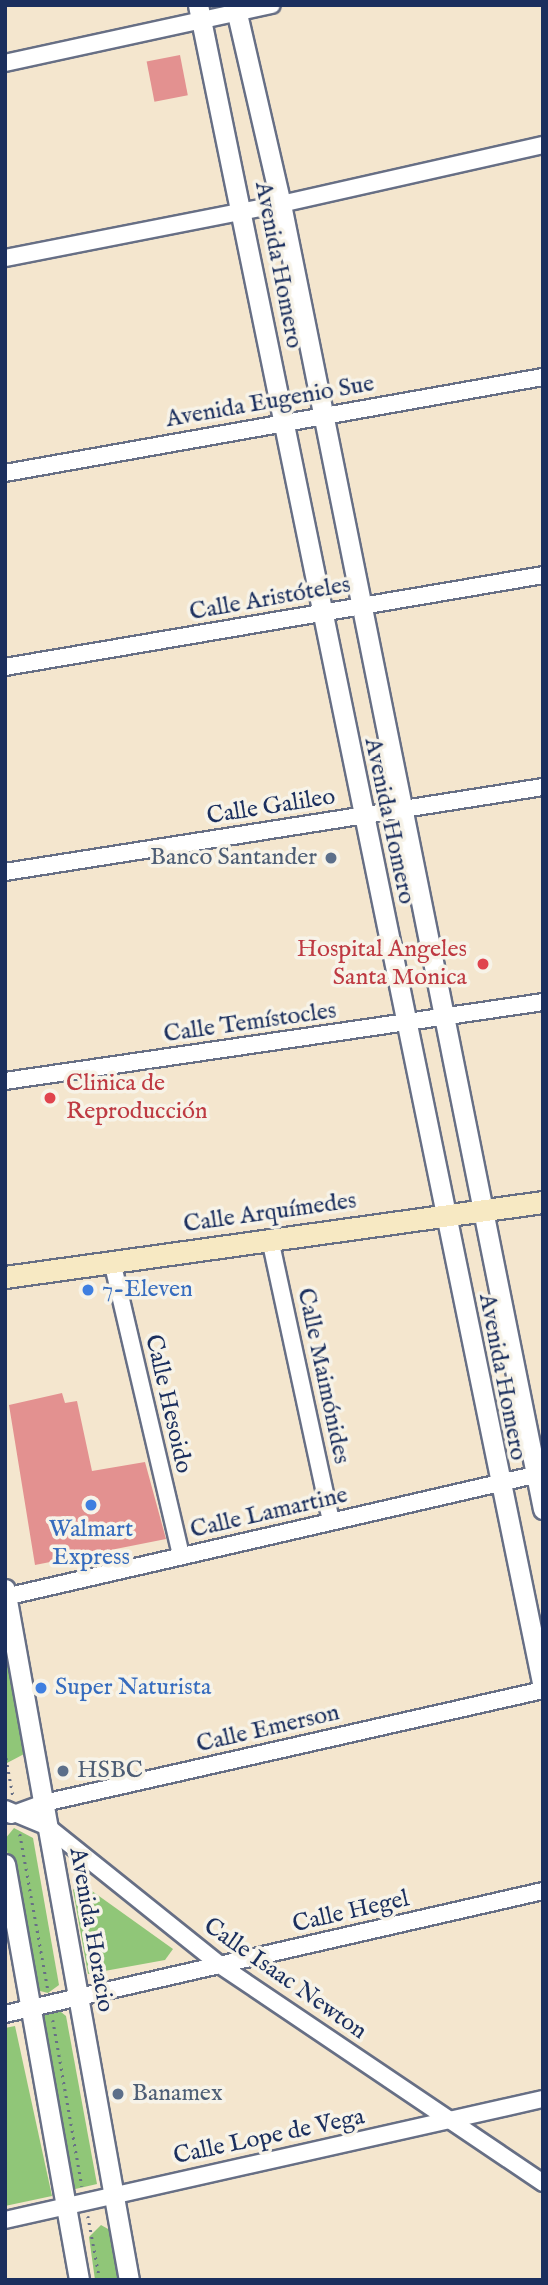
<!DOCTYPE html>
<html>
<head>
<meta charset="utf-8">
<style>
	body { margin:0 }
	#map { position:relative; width:548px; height:2285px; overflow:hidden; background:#f4e6ce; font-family:"IM FELL English",serif }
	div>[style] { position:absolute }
	.green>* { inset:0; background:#90c678 }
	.building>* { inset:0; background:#e39190; transform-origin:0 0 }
	.path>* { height:2.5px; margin-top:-1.25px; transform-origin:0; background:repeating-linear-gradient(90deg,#676f85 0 2px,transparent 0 7px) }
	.roads { filter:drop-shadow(2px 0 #676f85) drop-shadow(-2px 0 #676f85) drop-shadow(0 2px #676f85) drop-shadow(0 -2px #676f85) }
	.minor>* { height:16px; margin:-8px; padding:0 8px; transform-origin:8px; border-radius:8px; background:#fff }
	.tertiary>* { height:19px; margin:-9.5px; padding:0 9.5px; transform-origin:9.5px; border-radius:9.5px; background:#fff }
	.secondary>* { height:21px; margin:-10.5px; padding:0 10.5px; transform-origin:10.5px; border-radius:10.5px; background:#f7e9c3 }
	.dots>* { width:19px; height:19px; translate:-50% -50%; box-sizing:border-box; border:4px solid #f7f3e8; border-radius:50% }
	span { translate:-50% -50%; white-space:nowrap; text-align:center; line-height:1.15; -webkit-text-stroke:7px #f7f3e8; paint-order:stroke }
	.street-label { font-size:24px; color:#1b2f5e }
	.service-label { font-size:24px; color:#4e5e75 }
	.right { translate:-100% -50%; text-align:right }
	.left { translate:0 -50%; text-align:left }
	.health-label { font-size:24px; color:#be3a42 }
	.shop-label { font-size:24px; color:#366cbe }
	.frame { position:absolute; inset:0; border:7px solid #1b2f5e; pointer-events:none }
</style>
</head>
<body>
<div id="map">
	<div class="green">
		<div style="clip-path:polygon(5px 1613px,26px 1753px,7px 1763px,5px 1762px)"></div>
		<div style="clip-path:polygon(14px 1828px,33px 1838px,59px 1985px,48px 1993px,32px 1989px,5px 1839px)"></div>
		<div style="clip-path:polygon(77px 1885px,85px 1886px,173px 1949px,165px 1960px,88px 1974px,73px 1890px)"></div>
		<div style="clip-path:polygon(56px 2008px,66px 2016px,97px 2184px,71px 2190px,38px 2016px)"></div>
		<div style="clip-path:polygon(15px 2026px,52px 2196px,5px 2206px,5px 2028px)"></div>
		<div style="clip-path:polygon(101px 2225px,117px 2234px,127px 2280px,95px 2280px,89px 2237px)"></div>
	</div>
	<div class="building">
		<div style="left:180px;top:55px;width:41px;height:34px;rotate:79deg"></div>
		<div style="clip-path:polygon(62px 1393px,65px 1403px,77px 1401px,92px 1471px,145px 1462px,166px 1539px,35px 1565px,9px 1405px)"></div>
	</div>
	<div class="path">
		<div style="left:5px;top:1751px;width:46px;rotate:79.9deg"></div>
		<div style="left:20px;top:1834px;width:158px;rotate:79.8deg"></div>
		<div style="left:53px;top:2020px;width:169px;rotate:80.1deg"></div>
		<div style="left:88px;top:2216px;width:65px;rotate:79.4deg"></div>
	</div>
	<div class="roads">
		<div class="minor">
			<div style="left:5px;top:63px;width:273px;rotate:-12.3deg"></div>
			<div style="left:5px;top:258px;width:281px;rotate:-11.1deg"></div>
			<div style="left:281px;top:204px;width:269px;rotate:-12.7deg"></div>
			<div style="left:5px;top:473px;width:546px;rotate:-10.12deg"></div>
			<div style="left:5px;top:667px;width:546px;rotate:-9.7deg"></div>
			<div style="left:5px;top:872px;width:545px;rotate:-8.98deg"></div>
			<div style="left:5px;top:1081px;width:544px;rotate:-8.35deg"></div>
			<div style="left:270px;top:1239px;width:289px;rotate:77.8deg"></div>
			<div style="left:112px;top:1261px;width:303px;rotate:76.8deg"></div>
			<div style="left:5px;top:1597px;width:552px;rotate:-12.98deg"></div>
			<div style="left:5px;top:1809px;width:47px;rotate:22.7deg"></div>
			<div style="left:48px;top:1827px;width:221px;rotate:38.7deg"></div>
			<div style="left:220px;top:1965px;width:390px;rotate:34deg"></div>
			<div style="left:11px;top:1815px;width:35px;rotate:-20deg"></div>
			<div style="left:44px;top:1803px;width:512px;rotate:-12.76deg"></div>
			<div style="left:5px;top:2014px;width:552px;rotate:-12.88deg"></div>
			<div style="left:5px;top:2220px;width:551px;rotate:-12.68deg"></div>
		</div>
		<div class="tertiary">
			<div style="left:198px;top:5px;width:1717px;rotate:78.41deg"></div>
			<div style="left:235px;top:5px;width:204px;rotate:77deg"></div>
			<div style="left:281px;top:204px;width:1331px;rotate:78.65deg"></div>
			<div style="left:5px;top:1589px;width:702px;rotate:79.83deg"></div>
			<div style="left:5px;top:1864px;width:423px;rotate:79.9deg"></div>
		</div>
		<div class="secondary">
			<div style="left:5px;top:1277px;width:543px;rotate:-7.94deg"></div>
		</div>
	</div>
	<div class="dots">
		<div style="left:331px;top:858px;background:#5c6f8a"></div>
		<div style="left:483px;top:964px;background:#e0444e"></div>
		<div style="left:50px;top:1098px;background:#e0444e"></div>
		<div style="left:88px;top:1290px;background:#3f7fe0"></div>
		<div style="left:91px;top:1505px;background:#3f7fe0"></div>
		<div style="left:41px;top:1688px;background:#3f7fe0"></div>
		<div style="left:63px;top:1771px;background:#5c6f8a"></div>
		<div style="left:118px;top:2094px;background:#5c6f8a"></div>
	</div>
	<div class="street-label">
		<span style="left:278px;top:265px;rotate:79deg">Avenida Homero</span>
		<span style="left:270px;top:402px;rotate:-10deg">Avenida Eugenio Sue</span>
		<span style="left:270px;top:599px;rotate:-10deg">Calle Aristóteles</span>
		<span style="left:271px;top:807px;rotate:-9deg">Calle Galileo</span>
		<span style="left:389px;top:821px;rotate:78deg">Avenida Homero</span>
		<span style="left:250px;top:1023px;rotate:-8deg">Calle Temístocles</span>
		<span style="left:270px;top:1213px;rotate:-8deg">Calle Arquímedes</span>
		<span style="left:323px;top:1376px;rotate:78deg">Calle Maimónides</span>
		<span style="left:502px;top:1377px;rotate:79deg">Avenida Homero</span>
		<span style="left:168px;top:1404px;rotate:77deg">Calle Hesoido</span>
		<span style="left:269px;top:1513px;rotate:-13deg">Calle Lamartine</span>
		<span style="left:268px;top:1729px;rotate:-13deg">Calle Emerson</span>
		<span style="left:351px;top:1912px;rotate:-13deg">Calle Hegel</span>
		<span style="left:91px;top:1930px;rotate:80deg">Avenida Horacio</span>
		<span style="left:285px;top:1979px;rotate:35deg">Calle Isaac Newton</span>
		<span style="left:269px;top:2137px;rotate:-12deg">Calle Lope de Vega</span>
	</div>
	<div class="service-label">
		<span class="right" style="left:317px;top:858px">Banco Santander</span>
		<span class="left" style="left:77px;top:1771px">HSBC</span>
		<span class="left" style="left:132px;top:2094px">Banamex</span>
	</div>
	<div class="health-label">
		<span class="right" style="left:467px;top:964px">Hospital Angeles<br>Santa Monica</span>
		<span class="left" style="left:66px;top:1098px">Clinica de<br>Reproducción</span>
	</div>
	<div class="shop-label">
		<span class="left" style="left:102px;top:1290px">7-Eleven</span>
		<span style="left:91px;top:1544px">Walmart<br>Express</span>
		<span class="left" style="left:55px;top:1688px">Super Naturista</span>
	</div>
	<div class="frame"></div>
</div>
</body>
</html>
